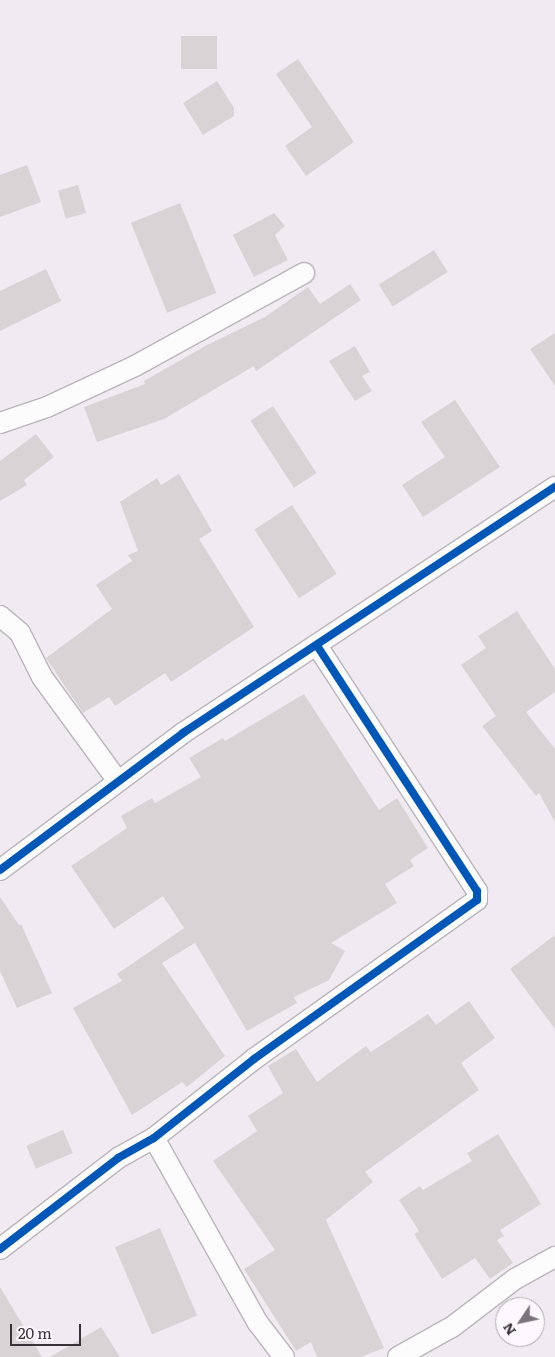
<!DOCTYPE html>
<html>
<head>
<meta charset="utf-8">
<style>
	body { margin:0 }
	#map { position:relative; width:555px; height:1357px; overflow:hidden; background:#f1eaf2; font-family:Literata,serif }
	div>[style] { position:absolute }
	.building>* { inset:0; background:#dad3d5; transform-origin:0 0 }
	.roads { filter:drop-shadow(1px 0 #bab5ba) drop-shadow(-1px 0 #bab5ba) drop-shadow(0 1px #bab5ba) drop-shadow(0 -1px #bab5ba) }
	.minor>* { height:20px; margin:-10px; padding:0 10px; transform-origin:10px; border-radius:10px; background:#fdfcfd }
	.cycleway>* { height:8px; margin:-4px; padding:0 4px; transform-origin:4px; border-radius:4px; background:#0057b8 }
	span { translate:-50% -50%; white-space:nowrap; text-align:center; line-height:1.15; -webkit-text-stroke:4px #fdf7fe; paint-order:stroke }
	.north { position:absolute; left:495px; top:1297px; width:50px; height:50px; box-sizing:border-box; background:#fdf7fe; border:1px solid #aea9af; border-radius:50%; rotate:236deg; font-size:14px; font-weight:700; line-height:20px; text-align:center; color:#383339 }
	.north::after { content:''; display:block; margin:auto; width:18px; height:22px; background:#79737a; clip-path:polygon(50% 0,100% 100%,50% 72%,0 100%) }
	.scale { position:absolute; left:10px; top:1324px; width:71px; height:22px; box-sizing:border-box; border:2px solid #383339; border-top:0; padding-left:6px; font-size:15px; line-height:18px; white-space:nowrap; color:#383339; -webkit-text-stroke:4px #fdf7fe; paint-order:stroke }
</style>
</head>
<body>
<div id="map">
	<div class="building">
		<div style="left:181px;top:36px;width:36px;height:33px"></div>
		<div style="clip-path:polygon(298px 59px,354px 142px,306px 176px,285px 146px,312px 127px,276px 74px)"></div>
		<div style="clip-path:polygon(217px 81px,234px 108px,234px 116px,203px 135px,183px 103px)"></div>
		<div style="clip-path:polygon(27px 165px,41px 202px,0 217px,0 175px)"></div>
		<div style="left:78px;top:185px;width:29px;height:21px;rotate:74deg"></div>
		<div style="left:180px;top:203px;width:97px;height:53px;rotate:68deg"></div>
		<div style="clip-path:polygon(274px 213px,285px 226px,275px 235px,288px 260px,254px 277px,233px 235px)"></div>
		<div style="left:434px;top:250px;width:26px;height:65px;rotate:58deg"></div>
		<div style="clip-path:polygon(46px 269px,61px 301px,0 331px,0 291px)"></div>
		<div style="clip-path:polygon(350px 284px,361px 300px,256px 371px,254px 366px,164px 419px,97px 442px,84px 407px,145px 384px,144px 381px,207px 345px,265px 317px,308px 287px,320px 304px)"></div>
		<div style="clip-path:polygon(555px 333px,555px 386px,530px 349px)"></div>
		<div style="clip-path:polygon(355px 346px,370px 372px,362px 376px,372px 391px,355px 401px,329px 361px)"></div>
		<div style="clip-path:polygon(455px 400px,500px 467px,423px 517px,402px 485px,445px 457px,421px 422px)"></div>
		<div style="left:273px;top:406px;width:80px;height:27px;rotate:57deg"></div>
		<div style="clip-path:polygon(36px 434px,54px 457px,24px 480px,27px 485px,0 501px,0 461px)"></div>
		<div style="clip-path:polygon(179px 474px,212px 531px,199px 539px,254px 627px,171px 682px,165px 673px,115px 706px,109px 697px,83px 713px,46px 658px,112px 609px,96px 585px,132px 561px,128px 555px,138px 551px,120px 502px,157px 478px,161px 485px)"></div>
		<div style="left:292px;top:505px;width:82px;height:45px;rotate:57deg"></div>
		<div style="clip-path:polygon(517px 611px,555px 669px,555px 692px,526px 712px,555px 749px,555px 822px,539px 793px,536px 796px,482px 726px,496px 716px,461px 665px,486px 648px,478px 636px)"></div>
		<div style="clip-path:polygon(304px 694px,379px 810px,397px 798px,428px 848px,410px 860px,414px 866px,385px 884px,397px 903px,331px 943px,345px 951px,329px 980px,294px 997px,297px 1003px,247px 1031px,195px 943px,162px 963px,225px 1056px,187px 1087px,182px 1082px,132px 1115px,73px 1008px,122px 981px,117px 974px,184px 928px,163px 896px,114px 929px,71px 866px,127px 828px,121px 816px,152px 798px,155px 803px,201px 777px,189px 758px,223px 738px,225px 741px)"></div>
		<div style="clip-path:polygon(0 897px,19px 925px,21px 924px,52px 993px,17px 1008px,0 971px)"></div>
		<div style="clip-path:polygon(555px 935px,555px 1029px,510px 969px)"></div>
		<div style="clip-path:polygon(469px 1001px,495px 1038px,461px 1063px,479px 1090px,365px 1172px,373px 1182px,326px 1220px,384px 1348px,361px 1357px,317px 1357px,311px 1342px,296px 1351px,244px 1269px,275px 1250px,213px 1161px,257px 1131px,248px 1116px,283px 1093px,268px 1066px,296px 1049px,317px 1082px,366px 1046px,371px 1052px,428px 1014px,436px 1025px)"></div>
		<div style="left:63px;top:1130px;width:25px;height:40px;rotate:67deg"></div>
		<div style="clip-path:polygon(498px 1134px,541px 1204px,500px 1230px,504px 1236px,497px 1240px,513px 1263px,490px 1279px,475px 1258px,442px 1279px,414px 1234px,419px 1231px,399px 1200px,420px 1186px,423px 1190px,472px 1161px,467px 1153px)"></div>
		<div style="left:160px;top:1228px;width:95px;height:49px;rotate:67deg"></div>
		<div style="clip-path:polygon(0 1287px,42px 1357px,0 1357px)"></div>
		<div style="clip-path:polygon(101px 1327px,120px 1357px,50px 1357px)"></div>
	</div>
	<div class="roads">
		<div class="minor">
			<div style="left:0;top:423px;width:50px;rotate:-18.8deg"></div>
			<div style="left:47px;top:407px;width:97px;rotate:-25deg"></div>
			<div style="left:135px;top:366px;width:193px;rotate:-28.8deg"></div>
			<div style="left:0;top:616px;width:26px;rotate:40deg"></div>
			<div style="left:20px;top:633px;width:49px;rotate:63.4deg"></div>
			<div style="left:42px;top:677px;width:127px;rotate:53.9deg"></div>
			<div style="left:0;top:870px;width:229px;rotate:-36.8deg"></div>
			<div style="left:183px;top:733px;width:446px;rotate:-33.5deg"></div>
			<div style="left:154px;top:1138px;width:212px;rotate:60.7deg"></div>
			<div style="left:258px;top:1323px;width:43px;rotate:52.6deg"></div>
			<div style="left:0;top:1249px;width:149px;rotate:-37.6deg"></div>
			<div style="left:118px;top:1158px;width:41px;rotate:-29.1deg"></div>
			<div style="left:154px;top:1138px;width:127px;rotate:-38.3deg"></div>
			<div style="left:254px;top:1059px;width:274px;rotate:-35.5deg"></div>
			<div style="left:477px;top:900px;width:9px;rotate:-90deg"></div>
			<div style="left:477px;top:891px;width:291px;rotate:-123.1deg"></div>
			<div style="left:398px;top:1357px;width:62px;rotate:-29.1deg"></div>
			<div style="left:452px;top:1327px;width:79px;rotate:-37.3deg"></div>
			<div style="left:515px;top:1279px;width:46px;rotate:-28.8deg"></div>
		</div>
	</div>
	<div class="cycleway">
		<div style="left:0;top:870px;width:229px;rotate:-36.8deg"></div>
		<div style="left:183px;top:733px;width:446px;rotate:-33.5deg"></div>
		<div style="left:0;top:1249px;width:149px;rotate:-37.6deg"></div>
		<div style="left:118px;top:1158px;width:41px;rotate:-29.1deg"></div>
		<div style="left:154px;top:1138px;width:127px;rotate:-38.3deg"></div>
		<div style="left:254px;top:1059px;width:274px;rotate:-35.5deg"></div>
		<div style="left:477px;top:900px;width:9px;rotate:-90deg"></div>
		<div style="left:477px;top:891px;width:291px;rotate:-123.1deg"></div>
	</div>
	<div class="north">N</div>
	<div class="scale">20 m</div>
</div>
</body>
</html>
